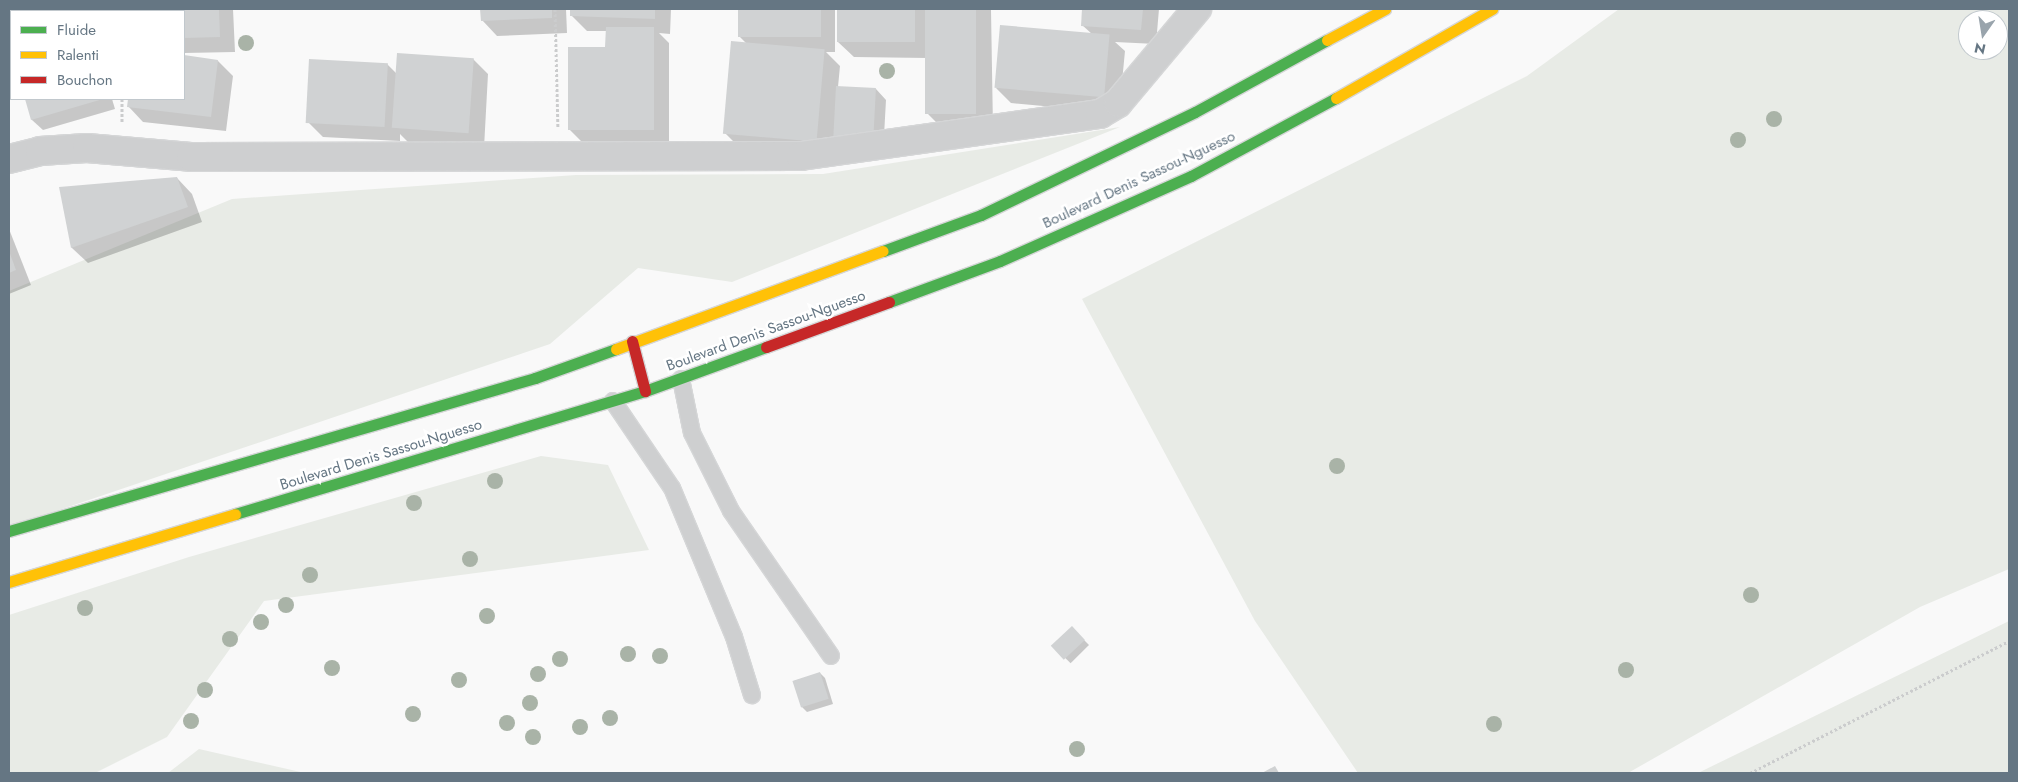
<!DOCTYPE html>
<html>
<head>
<meta charset="utf-8">
<style>
	body { margin:0 }
	#map { position:relative; width:2018px; height:782px; overflow:hidden; background:#f9f9f9; font-family:Jost,sans-serif }
	div>[style] { position:absolute }
	.green>* { inset:0; background:#e8ebe6 }
	.shadow>* { inset:0; background:#0003; transform-origin:0 0 }
	.building>* { inset:0; background:#d0d2d3; transform-origin:0 0 }
	.path>* { height:3px; margin-top:-1.5px; transform-origin:0; background:repeating-linear-gradient(90deg,#cbcccd 0 2.5px,transparent 0 5px) }
	.roads { filter:drop-shadow(1px 0 #d5d6d7) drop-shadow(-1px 0 #d5d6d7) drop-shadow(0 1px #d5d6d7) drop-shadow(0 -1px #d5d6d7) }
	.lane>* { height:16px; margin:-8px; padding:0 8px; transform-origin:8px; border-radius:8px; background:#cecfd0 }
	.street>* { height:28px; margin:-14px; padding:0 14px; transform-origin:14px; border-radius:14px; background:#cecfd0 }
	.fast>* { height:11px; margin:-5.5px; padding:0 5.5px; transform-origin:5.5px; border-radius:5.5px; background:#4caf50 }
	.slow>* { height:11px; margin:-5.5px; padding:0 5.5px; transform-origin:5.5px; border-radius:5.5px; background:#ffc107 }
	.jam>* { height:11px; margin:-5.5px; padding:0 5.5px; transform-origin:5.5px; border-radius:5.5px; background:#c62828 }
	.trees>* { width:16px; height:16px; margin:-8px; border-radius:50%; background:#a9b3a7 }
	span { translate:-50% -50%; white-space:nowrap; text-align:center; line-height:1.15; -webkit-text-stroke:5px #fff; paint-order:stroke }
	.street-label { font-size:15px; color:#657683 }
	.frame { position:absolute; inset:0; border:10px solid #657683; pointer-events:none }
	.legend { position:absolute; left:10px; top:10px; width:175px; height:90px; box-sizing:border-box; background:#fff; border:1px solid #c1c8cd; margin:0; padding:6px 9px; list-style:none; font-size:15px; color:#657683 }
	.legend li { display:flex; align-items:center; gap:10px; height:25px }
	.legend b { width:25px; border:1px solid #c1c8cd }
	.north { position:absolute; left:1958px; top:10px; width:50px; height:50px; box-sizing:border-box; background:#fff; border:1px solid #c1c8cd; border-radius:50%; rotate:193deg; font-size:14px; font-weight:700; line-height:20px; text-align:center; color:#657683 }
	.north::after { content:''; display:block; margin:auto; width:18px; height:22px; background:#99a4ac; clip-path:polygon(50% 0,100% 100%,50% 72%,0 100%) }
</style>
</head>
<body>
<div id="map">
	<div class="green">
		<div style="clip-path:polygon(evenodd,1619px 9px,2009px 9px,2009px 569px,1920px 607px,1628px 773px,1358px 773px,1255px 621px,1082px 299px,1527px 76px,1619px 9px,1968px 20px,1998px 20px,1998px 50px,1968px 50px,1968px 20px)"></div>
		<div style="clip-path:polygon(1120px 127px,732px 282px,638px 268px,550px 344px,9px 527px,9px 291px,232px 199px,576px 175px,823px 174px)"></div>
		<div style="clip-path:polygon(541px 456px,608px 465px,649px 550px,264px 601px,167px 737px,95px 773px,9px 773px,9px 615px,189px 557px)"></div>
		<div style="clip-path:polygon(2009px 621px,2009px 773px,1698px 773px)"></div>
		<div style="clip-path:polygon(199px 749px,305px 773px,168px 773px)"></div>
	</div>
	<div class="shadow">
		<div style="clip-path:polygon(43px 9px,124px 9px,43px 11px)"></div>
		<div style="clip-path:polygon(138px 9px,233px 9px,235px 52px,184px 53px,184px 11px)"></div>
		<div style="clip-path:polygon(482px 9px,566px 9px,567px 33px,497px 36px,482px 20px)"></div>
		<div style="clip-path:polygon(571px 9px,671px 9px,670px 34px,659px 33px,669px 43px,669px 145px,584px 144px,569px 129px,606px 48px,607px 31px,587px 31px,571px 15px)"></div>
		<div style="clip-path:polygon(739px 9px,835px 9px,835px 52px,826px 52px,840px 66px,838px 87px,876px 89px,886px 100px,883px 154px,740px 148px,725px 133px,746px 43px,739px 36px)"></div>
		<div style="clip-path:polygon(839px 9px,991px 9px,993px 129px,943px 129px,928px 114px,927px 58px,854px 57px,838px 42px)"></div>
		<div style="clip-path:polygon(1084px 9px,1159px 9px,1156px 44px,1115px 42px,1125px 51px,1119px 113px,1011px 103px,996px 88px,1092px 34px,1082px 25px)"></div>
		<div style="clip-path:polygon(184px 57px,218px 61px,233px 76px,226px 131px,143px 122px,128px 106px,129px 99px,184px 99px)"></div>
		<div style="clip-path:polygon(473px 59px,488px 74px,484px 148px,409px 143px,400px 134px,400px 141px,323px 137px,308px 122px,387px 64px,397px 74px)"></div>
		<div style="clip-path:polygon(26px 99px,112px 99px,115px 109px,43px 130px,32px 120px)"></div>
		<div style="clip-path:polygon(177px 178px,192px 194px,202px 222px,88px 263px,72px 248px,61px 188px)"></div>
		<div style="clip-path:polygon(9px 229px,31px 285px,9px 294px)"></div>
		<div style="left:1072px;top:628px;width:24px;height:26px;rotate:45deg"></div>
		<div style="clip-path:polygon(820px 673px,825px 678px,833px 704px,807px 712px,802px 707px,794px 681px)"></div>
	</div>
	<div class="building">
		<div style="clip-path:polygon(42px 9px,114px 9px,42px 11px)"></div>
		<div style="clip-path:polygon(137px 9px,219px 9px,220px 37px,184px 38px,184px 11px)"></div>
		<div style="clip-path:polygon(480px 9px,552px 9px,552px 18px,481px 21px)"></div>
		<div style="clip-path:polygon(570px 9px,655px 9px,655px 19px,570px 16px)"></div>
		<div style="left:738px;top:9px;width:83px;height:28px"></div>
		<div style="left:837px;top:9px;width:78px;height:33px"></div>
		<div style="left:925px;top:9px;width:51px;height:105px"></div>
		<div style="clip-path:polygon(1082px 9px,1143px 9px,1141px 30px,1081px 26px)"></div>
		<div style="left:1000px;top:25px;width:110px;height:63px;rotate:5deg"></div>
		<div style="clip-path:polygon(606px 27px,654px 27px,654px 130px,568px 130px,568px 47px,605px 47px)"></div>
		<div style="left:731px;top:41px;width:94px;height:93px;rotate:5deg"></div>
		<div style="left:397px;top:53px;width:77px;height:75px;rotate:4deg"></div>
		<div style="clip-path:polygon(184px 55px,218px 60px,211px 117px,127px 107px,128px 99px,184px 99px)"></div>
		<div style="left:309px;top:59px;width:79px;height:64px;rotate:3deg"></div>
		<div style="left:836px;top:86px;width:40px;height:56px;rotate:3deg"></div>
		<div style="clip-path:polygon(25px 99px,103px 99px,31px 120px)"></div>
		<div style="clip-path:polygon(177px 177px,188px 207px,71px 248px,59px 187px)"></div>
		<div style="clip-path:polygon(9px 251px,16px 270px,9px 273px)"></div>
		<div style="left:1072px;top:626px;width:19px;height:29px;rotate:47deg"></div>
		<div style="left:820px;top:672px;width:28px;height:29px;rotate:72deg"></div>
		<div style="clip-path:polygon(1275px 766px,1279px 773px,1262px 773px)"></div>
	</div>
	<div class="path">
		<div style="left:555px;top:9px;width:119px;rotate:88.6deg"></div>
		<div style="left:122px;top:11px;width:2px;rotate:-90deg"></div>
		<div style="left:122px;top:99px;width:23px;rotate:90deg"></div>
		<div style="left:1750px;top:773px;width:291px;rotate:-27deg"></div>
	</div>
	<div class="roads">
		<div class="lane">
			<div style="left:681px;top:379px;width:55px;rotate:78.5deg"></div>
			<div style="left:692px;top:433px;width:87px;rotate:63.4deg"></div>
			<div style="left:731px;top:511px;width:176px;rotate:55.4deg"></div>
			<div style="left:613px;top:401px;width:105px;rotate:55.9deg"></div>
			<div style="left:672px;top:488px;width:161px;rotate:67.4deg"></div>
			<div style="left:734px;top:637px;width:61px;rotate:72.8deg"></div>
		</div>
		<div class="street">
			<div style="left:9px;top:159px;width:32px;rotate:-14deg"></div>
			<div style="left:40px;top:151px;width:47px;rotate:-3.7deg"></div>
			<div style="left:87px;top:148px;width:104px;rotate:4.9deg"></div>
			<div style="left:191px;top:157px;width:610px;rotate:-0.09deg"></div>
			<div style="left:801px;top:156px;width:302px;rotate:-8deg"></div>
			<div style="left:1100px;top:114px;width:21px;rotate:-31deg"></div>
			<div style="left:1118px;top:103px;width:123px;rotate:-50deg"></div>
		</div>
		<div class="fast">
			<div style="left:883px;top:251px;width:104px;rotate:-20.2deg"></div>
			<div style="left:981px;top:215px;width:237px;rotate:-25.7deg"></div>
			<div style="left:1195px;top:112px;width:150px;rotate:-28.6deg"></div>
			<div style="left:889px;top:302px;width:118px;rotate:-20.3deg"></div>
			<div style="left:1000px;top:261px;width:209px;rotate:-24deg"></div>
			<div style="left:1191px;top:176px;width:165px;rotate:-28.3deg"></div>
			<div style="left:235px;top:514px;width:428px;rotate:-16.7deg"></div>
			<div style="left:645px;top:391px;width:129px;rotate:-20deg"></div>
			<div style="left:9px;top:531px;width:548px;rotate:-16.22deg"></div>
			<div style="left:535px;top:378px;width:86px;rotate:-19.7deg"></div>
		</div>
		<div class="slow">
			<div style="left:1327px;top:40px;width:66px;rotate:-28.1deg"></div>
			<div style="left:1336px;top:98px;width:180px;rotate:-29.7deg"></div>
			<div style="left:616px;top:349px;width:284px;rotate:-20.2deg"></div>
			<div style="left:9px;top:582px;width:236px;rotate:-16.7deg"></div>
		</div>
		<div class="jam">
			<div style="left:632px;top:341px;width:52px;rotate:75.4deg"></div>
			<div style="left:766px;top:347px;width:131px;rotate:-20.1deg"></div>
		</div>
	</div>
	<div class="trees">
		<div style="left:246px;top:43px"></div>
		<div style="left:887px;top:71px"></div>
		<div style="left:1774px;top:119px"></div>
		<div style="left:1738px;top:140px"></div>
		<div style="left:1337px;top:466px"></div>
		<div style="left:495px;top:481px"></div>
		<div style="left:414px;top:503px"></div>
		<div style="left:470px;top:559px"></div>
		<div style="left:310px;top:575px"></div>
		<div style="left:1751px;top:595px"></div>
		<div style="left:286px;top:605px"></div>
		<div style="left:85px;top:608px"></div>
		<div style="left:487px;top:616px"></div>
		<div style="left:261px;top:622px"></div>
		<div style="left:230px;top:639px"></div>
		<div style="left:628px;top:654px"></div>
		<div style="left:660px;top:656px"></div>
		<div style="left:560px;top:659px"></div>
		<div style="left:332px;top:668px"></div>
		<div style="left:1626px;top:670px"></div>
		<div style="left:538px;top:674px"></div>
		<div style="left:459px;top:680px"></div>
		<div style="left:205px;top:690px"></div>
		<div style="left:530px;top:703px"></div>
		<div style="left:413px;top:714px"></div>
		<div style="left:610px;top:718px"></div>
		<div style="left:191px;top:721px"></div>
		<div style="left:507px;top:723px"></div>
		<div style="left:1494px;top:724px"></div>
		<div style="left:580px;top:727px"></div>
		<div style="left:533px;top:737px"></div>
		<div style="left:1077px;top:749px"></div>
	</div>
	<div class="street-label">
		<span style="left:1139px;top:180px;rotate:-25deg">Boulevard Denis Sassou-Nguesso</span>
		<span style="left:766px;top:331px;rotate:-20deg">Boulevard Denis Sassou-Nguesso</span>
		<span style="left:381px;top:455px;rotate:-17deg">Boulevard Denis Sassou-Nguesso</span>
	</div>
	<div class="frame"></div>
	<ul class="legend">
	<li><b style="height:6px;background:#4caf50"></b>Fluide</li>
	<li><b style="height:6px;background:#ffc107"></b>Ralenti</li>
	<li><b style="height:6px;background:#c62828"></b>Bouchon</li>
	</ul>
	<div class="north">N</div>
</div>
</body>
</html>
